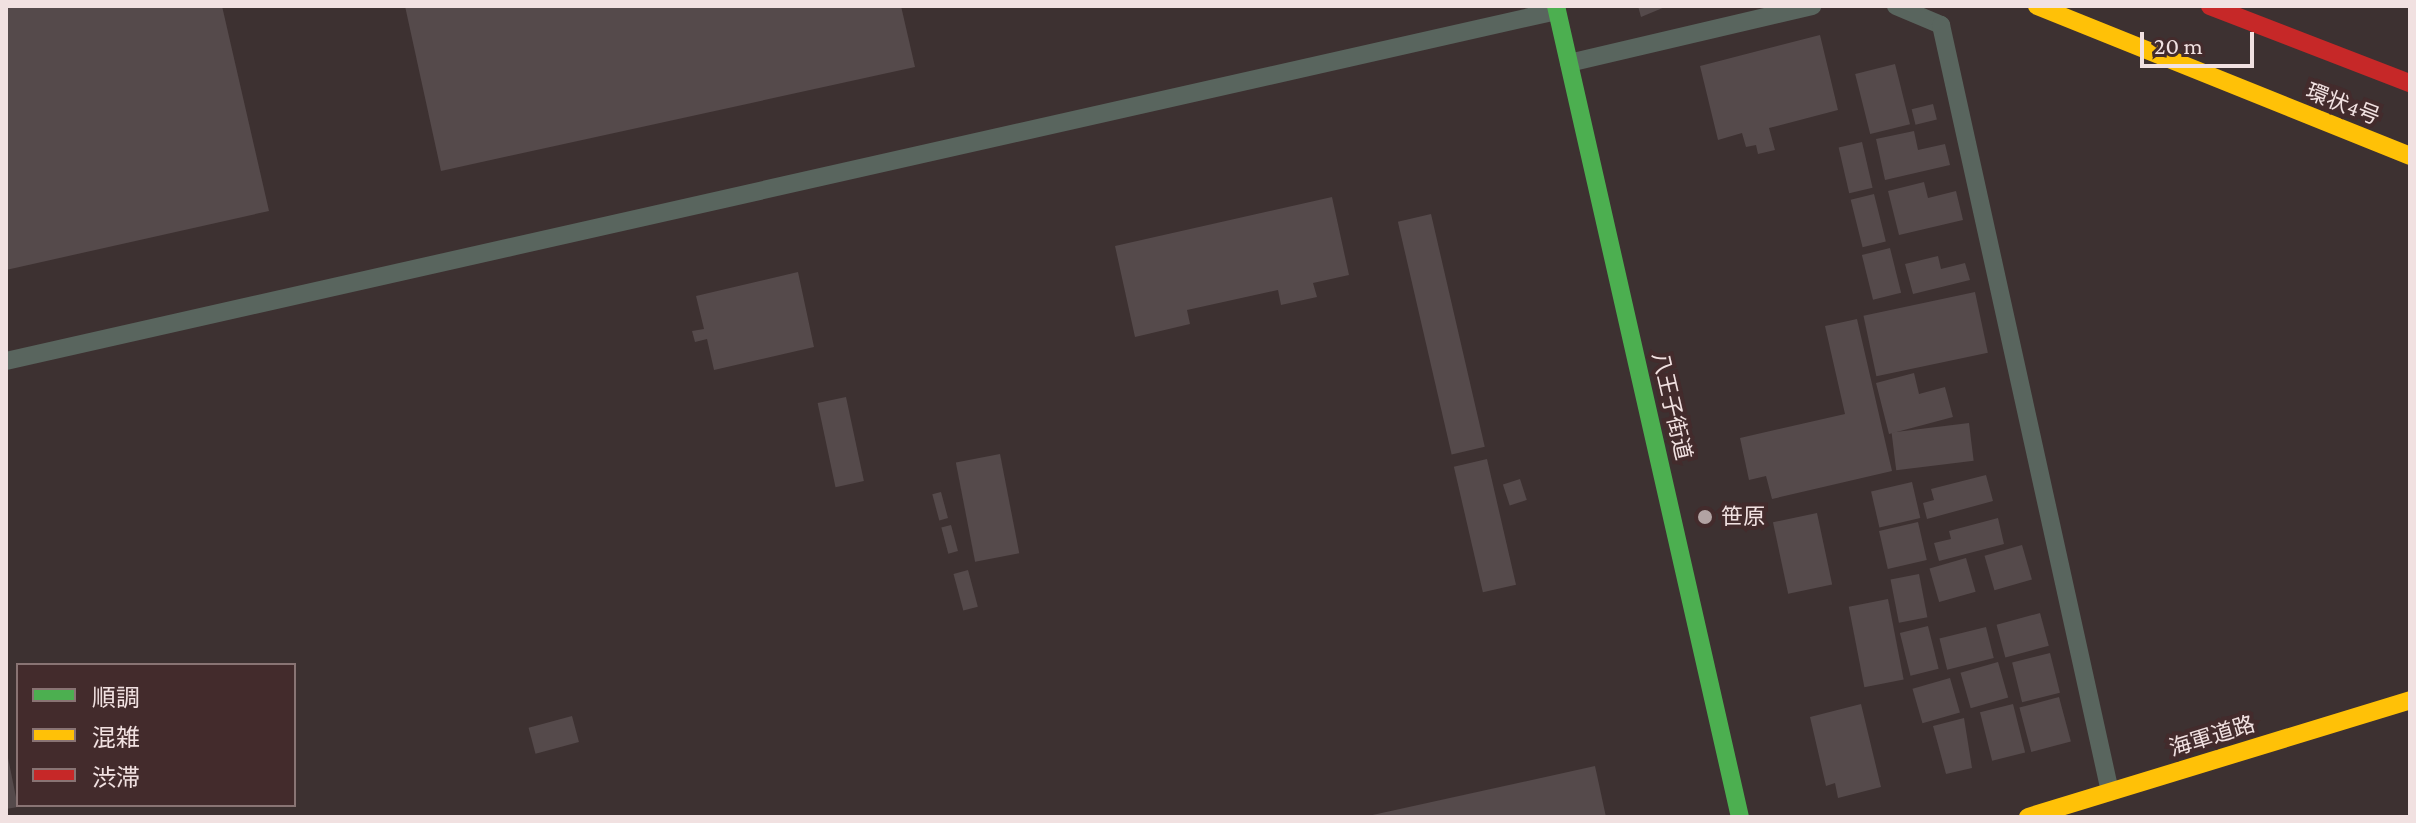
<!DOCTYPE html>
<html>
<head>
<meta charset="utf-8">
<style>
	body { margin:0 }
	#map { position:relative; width:2416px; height:823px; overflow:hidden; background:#3d3131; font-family:"Crimson Pro","Noto Sans JP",serif }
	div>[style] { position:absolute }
	.building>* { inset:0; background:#554a4b; transform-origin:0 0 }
	.lane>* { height:18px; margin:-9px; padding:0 9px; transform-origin:9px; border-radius:9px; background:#59655e }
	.fast>* { height:18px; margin:-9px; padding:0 9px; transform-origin:9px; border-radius:9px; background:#4caf50 }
	.slow>* { height:18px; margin:-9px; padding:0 9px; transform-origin:9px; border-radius:9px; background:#ffc107 }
	.jam>* { height:18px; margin:-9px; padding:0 9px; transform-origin:9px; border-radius:9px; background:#c62828 }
	.dots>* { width:22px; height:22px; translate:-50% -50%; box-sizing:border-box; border:4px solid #432b2c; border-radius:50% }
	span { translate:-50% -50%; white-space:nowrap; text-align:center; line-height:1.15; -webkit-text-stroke:8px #432b2c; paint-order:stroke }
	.street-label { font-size:22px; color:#f1e1e1 }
	.poi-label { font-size:22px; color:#f1e1e1 }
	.left { translate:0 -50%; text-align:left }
	.frame { position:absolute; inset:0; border:8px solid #f1e1e1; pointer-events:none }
	.legend { position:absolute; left:16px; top:663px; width:280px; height:144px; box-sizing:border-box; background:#432b2c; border:2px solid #897474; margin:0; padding:10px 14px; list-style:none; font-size:24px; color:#f1e1e1 }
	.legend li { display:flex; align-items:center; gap:16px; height:40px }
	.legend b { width:40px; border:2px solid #897474 }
	.scale { position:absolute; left:2140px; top:32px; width:114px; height:36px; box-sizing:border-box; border:4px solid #f1e1e1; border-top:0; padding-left:10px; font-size:24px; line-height:28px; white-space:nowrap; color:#f1e1e1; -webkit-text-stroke:6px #432b2c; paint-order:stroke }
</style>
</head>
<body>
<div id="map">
	<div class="building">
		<div style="clip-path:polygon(6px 6px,222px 6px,269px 211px,6px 270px)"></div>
		<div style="clip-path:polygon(405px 6px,901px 6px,915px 67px,441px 171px)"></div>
		<div style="clip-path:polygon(1638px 6px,1665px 6px,1665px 7px,1641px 17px)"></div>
		<div style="clip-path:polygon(1820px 35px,1838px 110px,1769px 128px,1775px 150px,1758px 154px,1756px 145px,1746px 147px,1742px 133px,1718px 140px,1700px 66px)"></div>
		<div style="left:1895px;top:64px;width:62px;height:41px;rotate:76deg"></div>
		<div style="left:1933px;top:104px;width:16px;height:22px;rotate:76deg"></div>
		<div style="clip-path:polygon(1914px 131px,1918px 150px,1945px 144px,1950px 165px,1885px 180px,1876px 139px)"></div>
		<div style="left:1862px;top:142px;width:47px;height:24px;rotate:77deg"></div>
		<div style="clip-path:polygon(1924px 182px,1928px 198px,1956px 191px,1963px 220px,1899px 235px,1888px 191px)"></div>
		<div style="left:1874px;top:194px;width:49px;height:24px;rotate:76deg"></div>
		<div style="clip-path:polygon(1332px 197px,1349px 275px,1313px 283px,1317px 297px,1281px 305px,1278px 290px,1187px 310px,1190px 324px,1135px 337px,1115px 246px)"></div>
		<div style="left:1431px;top:214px;width:239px;height:34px;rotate:77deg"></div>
		<div style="left:1890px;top:248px;width:46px;height:29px;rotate:76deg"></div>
		<div style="clip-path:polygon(1938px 256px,1941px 269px,1965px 263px,1970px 280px,1913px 294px,1905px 264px)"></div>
		<div style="clip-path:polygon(798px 272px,814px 347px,714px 370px,707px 339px,695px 342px,692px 331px,704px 329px,696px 296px)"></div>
		<div style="left:1975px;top:292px;width:62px;height:114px;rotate:78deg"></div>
		<div style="clip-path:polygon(1857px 319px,1892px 471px,1772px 499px,1766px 476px,1749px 480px,1740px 438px,1845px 414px,1825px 326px)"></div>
		<div style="clip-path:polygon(1914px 373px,1919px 394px,1945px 387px,1953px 417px,1889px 434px,1876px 383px)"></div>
		<div style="left:846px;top:397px;width:86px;height:29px;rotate:78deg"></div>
		<div style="left:1969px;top:423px;width:38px;height:78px;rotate:83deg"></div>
		<div style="left:1000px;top:454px;width:101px;height:45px;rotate:79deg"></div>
		<div style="left:1487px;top:459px;width:129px;height:34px;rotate:77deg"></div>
		<div style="clip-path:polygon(1986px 475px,1993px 501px,1927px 519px,1923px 503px,1934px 500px,1931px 489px)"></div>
		<div style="left:1520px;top:479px;width:22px;height:18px;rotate:72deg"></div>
		<div style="left:1912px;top:482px;width:37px;height:42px;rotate:77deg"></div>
		<div style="left:941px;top:492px;width:27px;height:9px;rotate:75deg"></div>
		<div style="left:1817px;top:513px;width:73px;height:45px;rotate:78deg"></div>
		<div style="clip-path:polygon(1998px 518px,2004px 544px,1939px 561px,1934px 543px,1951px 539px,1949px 531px)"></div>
		<div style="left:1918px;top:522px;width:39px;height:40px;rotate:77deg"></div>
		<div style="left:951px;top:525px;width:27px;height:10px;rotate:75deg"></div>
		<div style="left:2022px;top:545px;width:36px;height:39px;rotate:74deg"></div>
		<div style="left:1966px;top:558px;width:35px;height:38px;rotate:74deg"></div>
		<div style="left:968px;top:570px;width:38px;height:15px;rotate:75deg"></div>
		<div style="left:1919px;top:574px;width:44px;height:29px;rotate:79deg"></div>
		<div style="left:1888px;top:599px;width:82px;height:40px;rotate:79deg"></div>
		<div style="left:2040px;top:613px;width:34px;height:45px;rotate:75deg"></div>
		<div style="left:1928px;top:626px;width:44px;height:29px;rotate:76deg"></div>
		<div style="left:1986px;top:627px;width:32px;height:48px;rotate:76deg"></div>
		<div style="left:2050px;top:653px;width:41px;height:39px;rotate:76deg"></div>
		<div style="left:1998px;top:662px;width:37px;height:39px;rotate:74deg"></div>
		<div style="left:1950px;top:678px;width:36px;height:39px;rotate:74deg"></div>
		<div style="left:2059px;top:697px;width:46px;height:41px;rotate:75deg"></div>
		<div style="clip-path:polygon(1861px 704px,1881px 787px,1838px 798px,1835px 783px,1826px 786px,1810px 717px)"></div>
		<div style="left:2013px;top:704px;width:50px;height:34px;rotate:76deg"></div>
		<div style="left:572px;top:716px;width:27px;height:45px;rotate:75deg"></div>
		<div style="clip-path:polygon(1964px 718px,1972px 768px,1946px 774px,1933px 726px)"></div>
		<div style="clip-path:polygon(7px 753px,18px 807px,6px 809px,6px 754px)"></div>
		<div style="clip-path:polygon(1595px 766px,1606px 817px,1368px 817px,1368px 816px)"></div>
	</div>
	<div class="lane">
		<div style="left:1896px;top:6px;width:49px;rotate:22.9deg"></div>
		<div style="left:1941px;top:25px;width:785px;rotate:77.57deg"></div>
		<div style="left:1569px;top:63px;width:250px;rotate:-13.2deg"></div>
		<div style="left:6px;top:361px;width:1590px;rotate:-12.72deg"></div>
	</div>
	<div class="fast">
		<div style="left:1556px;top:6px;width:832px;rotate:77.22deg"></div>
	</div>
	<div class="slow">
		<div style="left:2037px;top:6px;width:402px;rotate:21.9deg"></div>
		<div style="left:2028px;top:817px;width:400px;rotate:-17deg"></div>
	</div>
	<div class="jam">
		<div style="left:2210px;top:6px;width:214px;rotate:21.1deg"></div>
	</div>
	<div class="dots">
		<div style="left:1705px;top:517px;background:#b2a3a3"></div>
	</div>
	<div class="street-label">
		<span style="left:2343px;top:104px;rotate:21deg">環状4号</span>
		<span style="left:1672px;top:406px;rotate:77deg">八王子街道</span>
		<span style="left:2212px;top:736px;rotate:-17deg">海軍道路</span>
	</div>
	<div class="poi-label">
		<span class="left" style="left:1721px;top:517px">笹原</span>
	</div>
	<div class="frame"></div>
	<ul class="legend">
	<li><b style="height:10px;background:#4caf50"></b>順調</li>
	<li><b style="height:10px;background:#ffc107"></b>混雑</li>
	<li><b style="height:10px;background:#c62828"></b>渋滞</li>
	</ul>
	<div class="scale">20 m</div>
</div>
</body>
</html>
